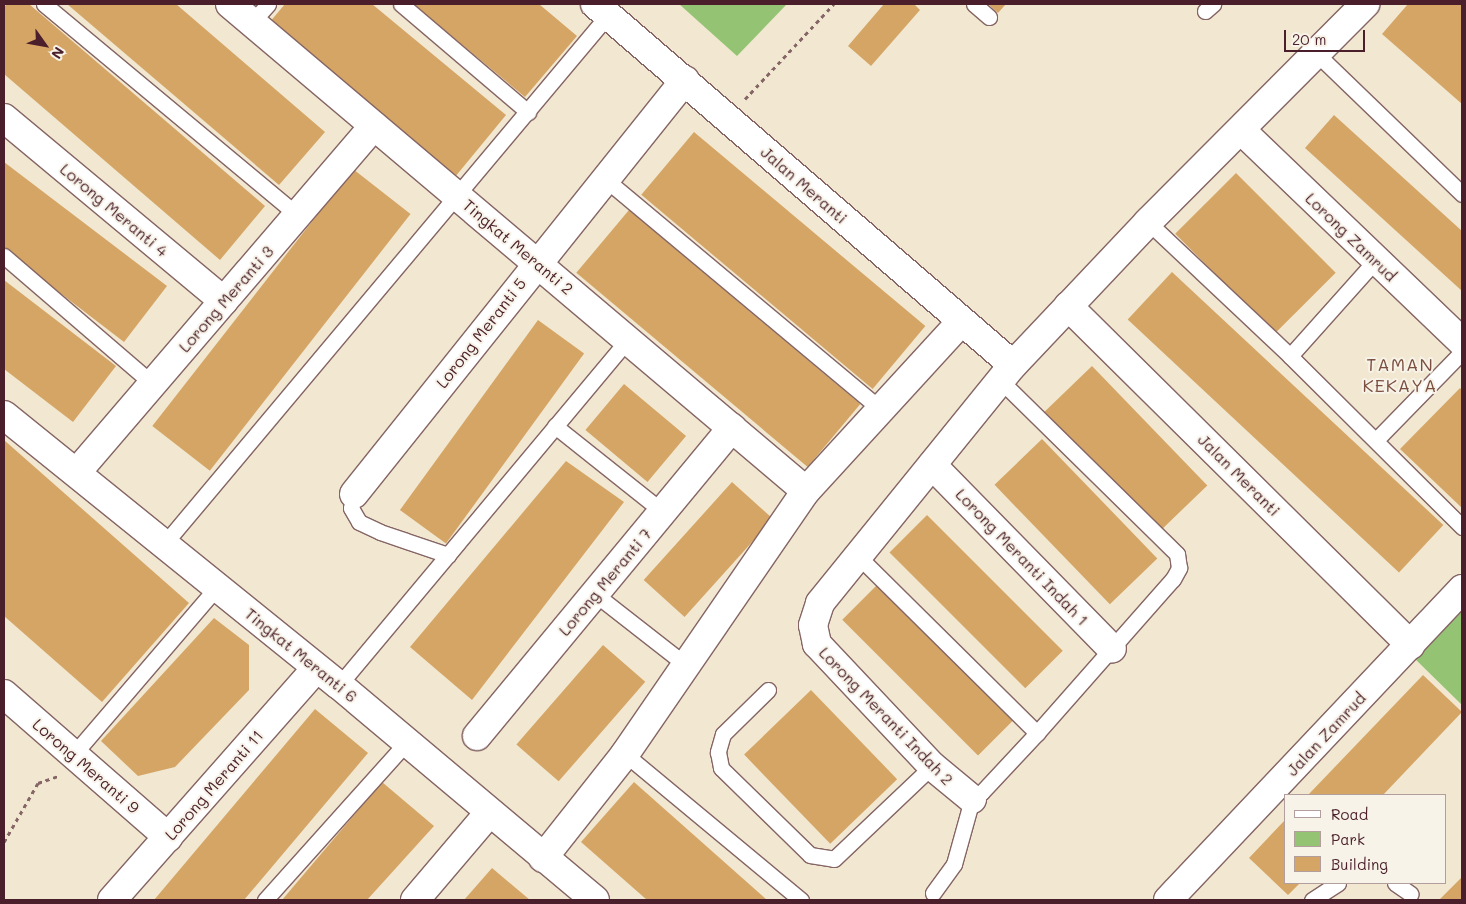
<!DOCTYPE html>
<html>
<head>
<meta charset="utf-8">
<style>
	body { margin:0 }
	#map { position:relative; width:1466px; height:904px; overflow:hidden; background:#f2e8d1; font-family:Mali,sans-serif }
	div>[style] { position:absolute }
	.green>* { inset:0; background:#94c473 }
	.building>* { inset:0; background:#d5a565; transform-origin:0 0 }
	.path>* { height:3px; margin-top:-1.5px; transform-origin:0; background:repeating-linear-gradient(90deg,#856565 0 4px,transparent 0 8px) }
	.roads { filter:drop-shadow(1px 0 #856565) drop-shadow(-1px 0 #856565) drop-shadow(0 1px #856565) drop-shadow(0 -1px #856565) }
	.service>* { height:15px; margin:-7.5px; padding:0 7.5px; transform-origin:7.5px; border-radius:7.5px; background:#fff }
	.minor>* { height:28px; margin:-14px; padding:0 14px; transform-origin:14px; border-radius:14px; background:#fff }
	span { translate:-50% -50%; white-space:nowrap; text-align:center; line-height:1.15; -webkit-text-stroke:4px #f7f3e8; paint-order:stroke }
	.street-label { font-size:16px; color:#4a1f2b }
	.neighbourhood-label { font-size:18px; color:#7b4e3f; letter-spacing:1px }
	.frame { position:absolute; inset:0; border:5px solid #4a1f2b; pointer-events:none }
	.legend { position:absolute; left:1284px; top:794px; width:162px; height:90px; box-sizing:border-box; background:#f7f3e8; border:1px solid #b29e9c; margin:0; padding:6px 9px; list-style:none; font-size:15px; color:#4a1f2b }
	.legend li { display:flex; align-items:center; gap:10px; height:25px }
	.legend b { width:25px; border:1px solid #b29e9c }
	.north { position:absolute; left:20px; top:20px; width:50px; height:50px; -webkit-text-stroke:4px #f7f3e8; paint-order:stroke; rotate:122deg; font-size:14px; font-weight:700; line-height:20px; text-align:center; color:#4a1f2b }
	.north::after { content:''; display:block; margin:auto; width:18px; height:22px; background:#4a1f2b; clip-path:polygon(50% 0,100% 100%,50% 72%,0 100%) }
	.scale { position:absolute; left:1284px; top:30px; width:81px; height:22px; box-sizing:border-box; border:2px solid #4a1f2b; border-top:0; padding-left:6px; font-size:15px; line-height:18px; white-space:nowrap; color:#4a1f2b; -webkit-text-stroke:4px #f7f3e8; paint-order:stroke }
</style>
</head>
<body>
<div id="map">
	<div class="green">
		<div style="clip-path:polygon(679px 4px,787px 4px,737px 56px)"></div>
		<div style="clip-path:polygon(1462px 603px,1462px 705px,1411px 655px)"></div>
	</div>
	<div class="building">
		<div style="clip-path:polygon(7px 4px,29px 4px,265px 206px,220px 260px,4px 74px,4px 7px)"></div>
		<div style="clip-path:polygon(67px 4px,176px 4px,325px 132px,279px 185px)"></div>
		<div style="clip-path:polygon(285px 4px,372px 4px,506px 115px,455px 177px,269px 23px)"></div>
		<div style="clip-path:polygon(413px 4px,539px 4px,577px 36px,525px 97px)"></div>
		<div style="clip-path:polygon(884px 4px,914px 4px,920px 10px,871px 66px,848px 46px)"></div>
		<div style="clip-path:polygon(988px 4px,1006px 4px,998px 13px)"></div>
		<div style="clip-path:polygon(1408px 4px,1462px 4px,1462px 104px,1382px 34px)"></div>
		<div style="clip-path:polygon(1334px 115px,1462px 231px,1462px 291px,1305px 148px)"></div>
		<div style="left:694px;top:132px;width:302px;height:82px;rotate:40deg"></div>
		<div style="clip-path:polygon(4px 162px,167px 286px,124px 342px,4px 250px)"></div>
		<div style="left:353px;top:169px;width:73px;height:326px;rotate:38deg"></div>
		<div style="left:1236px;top:173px;width:141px;height:86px;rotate:45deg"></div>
		<div style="left:629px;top:210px;width:302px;height:82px;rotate:40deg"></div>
		<div style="left:1172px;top:272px;width:371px;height:65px;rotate:43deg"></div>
		<div style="clip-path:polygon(4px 280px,116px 366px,73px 422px,4px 369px)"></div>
		<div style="left:538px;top:320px;width:57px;height:235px;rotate:36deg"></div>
		<div style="left:1092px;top:366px;width:166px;height:66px;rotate:46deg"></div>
		<div style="left:624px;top:384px;width:81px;height:60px;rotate:40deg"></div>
		<div style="clip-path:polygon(1460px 388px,1462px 390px,1462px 508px,1400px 449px)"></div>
		<div style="left:1042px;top:439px;width:166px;height:66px;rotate:46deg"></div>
		<div style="clip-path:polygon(4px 440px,189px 603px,102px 702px,4px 616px)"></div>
		<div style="clip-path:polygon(566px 461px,624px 502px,472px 700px,410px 647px)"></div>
		<div style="left:732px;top:482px;width:55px;height:132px;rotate:42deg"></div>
		<div style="left:927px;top:515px;width:192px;height:53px;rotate:45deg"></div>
		<div style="left:879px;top:583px;width:192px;height:52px;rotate:45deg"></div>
		<div style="clip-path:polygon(214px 618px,249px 645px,249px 690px,175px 767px,138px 776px,101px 741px)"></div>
		<div style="left:603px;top:645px;width:56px;height:132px;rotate:41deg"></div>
		<div style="clip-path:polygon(1423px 675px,1462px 712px,1383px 795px,1308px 795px)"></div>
		<div style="left:811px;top:690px;width:124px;height:93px;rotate:46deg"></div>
		<div style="clip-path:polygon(315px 709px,368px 753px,244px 900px,154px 900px)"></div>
		<div style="clip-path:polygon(382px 782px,434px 826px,367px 900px,282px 900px)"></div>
		<div style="clip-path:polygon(634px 782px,767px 900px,647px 900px,581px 842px)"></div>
		<div style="clip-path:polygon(1285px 820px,1285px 883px,1300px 883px,1288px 895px,1249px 858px)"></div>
		<div style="clip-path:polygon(492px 868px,530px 900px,464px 900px)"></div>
		<div style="clip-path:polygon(1462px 877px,1462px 900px,1439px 900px)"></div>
	</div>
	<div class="path">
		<div style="left:745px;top:99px;width:130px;rotate:-46.9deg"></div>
		<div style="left:4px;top:842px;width:68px;rotate:-60deg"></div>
		<div style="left:38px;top:783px;width:21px;rotate:-19deg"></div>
	</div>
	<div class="roads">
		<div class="service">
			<div style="left:44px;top:4px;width:329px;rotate:39.8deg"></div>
			<div style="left:401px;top:4px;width:167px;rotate:40.4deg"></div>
			<div style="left:974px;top:4px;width:20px;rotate:41deg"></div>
			<div style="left:1205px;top:11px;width:11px;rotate:-41deg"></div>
			<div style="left:252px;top:22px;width:24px;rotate:-48deg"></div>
			<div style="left:1316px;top:53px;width:203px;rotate:44deg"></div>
			<div style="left:604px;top:178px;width:361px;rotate:39.9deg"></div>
			<div style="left:1148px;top:222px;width:195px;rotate:43.3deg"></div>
			<div style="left:1290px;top:356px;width:243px;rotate:44.8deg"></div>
			<div style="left:4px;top:256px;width:196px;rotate:40.7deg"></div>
			<div style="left:1290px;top:356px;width:127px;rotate:-48.2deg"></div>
			<div style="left:555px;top:426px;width:138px;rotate:38.5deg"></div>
			<div style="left:1376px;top:440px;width:123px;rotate:-45.7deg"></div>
			<div style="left:354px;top:494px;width:14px;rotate:102deg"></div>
			<div style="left:351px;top:508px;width:16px;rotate:60deg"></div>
			<div style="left:359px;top:522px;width:23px;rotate:25deg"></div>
			<div style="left:380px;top:532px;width:72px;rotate:18.7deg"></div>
			<div style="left:165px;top:543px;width:689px;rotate:-50deg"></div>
			<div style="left:858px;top:556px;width:252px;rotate:44.7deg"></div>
			<div style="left:595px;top:594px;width:117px;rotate:38deg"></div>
			<div style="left:339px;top:685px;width:449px;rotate:-50.1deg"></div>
			<div style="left:768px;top:690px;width:63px;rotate:135.6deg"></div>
			<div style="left:723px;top:734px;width:19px;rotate:106deg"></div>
			<div style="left:718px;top:752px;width:16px;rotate:79deg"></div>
			<div style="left:721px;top:768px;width:124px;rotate:44.3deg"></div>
			<div style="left:810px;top:855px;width:24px;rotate:9deg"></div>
			<div style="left:834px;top:859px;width:135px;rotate:-43.5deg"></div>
			<div style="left:625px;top:754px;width:229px;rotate:39.7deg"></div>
			<div style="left:73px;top:755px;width:221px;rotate:-49.4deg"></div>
			<div style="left:1395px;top:883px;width:19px;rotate:35deg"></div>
			<div style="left:933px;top:893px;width:36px;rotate:-54deg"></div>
			<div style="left:954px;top:864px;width:67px;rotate:-74.5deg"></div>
			<div style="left:972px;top:799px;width:11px;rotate:-34deg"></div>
			<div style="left:981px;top:793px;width:82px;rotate:-47deg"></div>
			<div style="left:1037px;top:733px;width:205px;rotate:-48.6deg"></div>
			<div style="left:1173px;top:579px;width:13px;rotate:-61deg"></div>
			<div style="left:1179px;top:568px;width:14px;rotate:-98deg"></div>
			<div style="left:1177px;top:554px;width:248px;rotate:-135.5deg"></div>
			<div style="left:265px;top:900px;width:212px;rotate:-48.1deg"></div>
			<div style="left:1312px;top:900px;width:31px;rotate:-33deg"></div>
		</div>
		<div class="minor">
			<div style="left:230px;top:4px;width:754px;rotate:40.21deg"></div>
			<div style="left:595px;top:4px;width:552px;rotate:40.82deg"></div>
			<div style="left:4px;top:118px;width:286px;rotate:39.8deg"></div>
			<div style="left:1242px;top:131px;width:305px;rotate:43.8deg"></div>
			<div style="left:1068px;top:306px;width:482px;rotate:44.7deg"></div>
			<div style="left:4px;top:415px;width:430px;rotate:38.9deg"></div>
			<div style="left:339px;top:685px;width:334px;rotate:40deg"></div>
			<div style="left:932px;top:465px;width:257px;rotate:45.6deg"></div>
			<div style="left:77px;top:472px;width:456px;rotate:-49.4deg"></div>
			<div style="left:354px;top:494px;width:530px;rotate:-51.36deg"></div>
			<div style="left:4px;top:694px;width:218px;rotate:41.1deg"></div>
			<div style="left:477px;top:736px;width:400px;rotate:-50.4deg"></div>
			<div style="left:972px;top:799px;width:52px;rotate:-140.5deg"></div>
			<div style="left:932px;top:766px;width:168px;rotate:-133.3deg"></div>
			<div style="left:817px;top:644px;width:19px;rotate:-102deg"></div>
			<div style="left:813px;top:625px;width:23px;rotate:-72deg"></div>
			<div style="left:820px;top:603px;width:306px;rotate:-51deg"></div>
			<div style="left:1013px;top:365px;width:197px;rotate:-46.6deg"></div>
			<div style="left:1148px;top:222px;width:308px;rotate:-45.1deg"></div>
			<div style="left:543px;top:858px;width:132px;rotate:-51.7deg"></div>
			<div style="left:625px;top:754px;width:319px;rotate:-55.5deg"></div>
			<div style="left:806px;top:491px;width:229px;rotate:-47.5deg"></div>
			<div style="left:112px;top:900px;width:308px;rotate:-48.6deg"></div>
			<div style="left:415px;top:900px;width:114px;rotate:-49.6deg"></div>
			<div style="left:1168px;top:900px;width:428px;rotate:-46.6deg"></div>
		</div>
	</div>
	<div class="street-label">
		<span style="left:804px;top:185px;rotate:41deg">Jalan Meranti</span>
		<span style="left:114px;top:210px;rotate:40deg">Lorong Meranti 4</span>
		<span style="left:1351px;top:237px;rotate:44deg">Lorong Zamrud</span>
		<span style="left:518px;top:247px;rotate:40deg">Tingkat Meranti 2</span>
		<span style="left:226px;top:299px;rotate:-49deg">Lorong Meranti 3</span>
		<span style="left:481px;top:333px;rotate:-52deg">Lorong Meranti 5</span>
		<span style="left:1239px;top:475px;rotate:45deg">Jalan Meranti</span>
		<span style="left:1022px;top:557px;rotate:46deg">Lorong Meranti Indah 1</span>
		<span style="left:605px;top:582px;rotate:-50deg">Lorong Meranti 7</span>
		<span style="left:301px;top:655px;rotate:39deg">Tingkat Meranti 6</span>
		<span style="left:886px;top:716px;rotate:46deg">Lorong Meranti Indah 2</span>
		<span style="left:1326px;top:734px;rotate:-47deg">Jalan Zamrud</span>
		<span style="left:86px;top:766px;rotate:41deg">Lorong Meranti 9</span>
		<span style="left:214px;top:785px;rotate:-49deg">Lorong Meranti 11</span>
	</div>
	<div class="neighbourhood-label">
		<span style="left:1400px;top:375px">TAMAN<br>KEKAYA</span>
	</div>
	<div class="frame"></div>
	<ul class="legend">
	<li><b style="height:6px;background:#fff"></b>Road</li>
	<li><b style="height:14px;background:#94c473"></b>Park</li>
	<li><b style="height:14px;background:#d5a565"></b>Building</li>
	</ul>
	<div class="north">N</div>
	<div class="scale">20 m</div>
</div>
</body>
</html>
